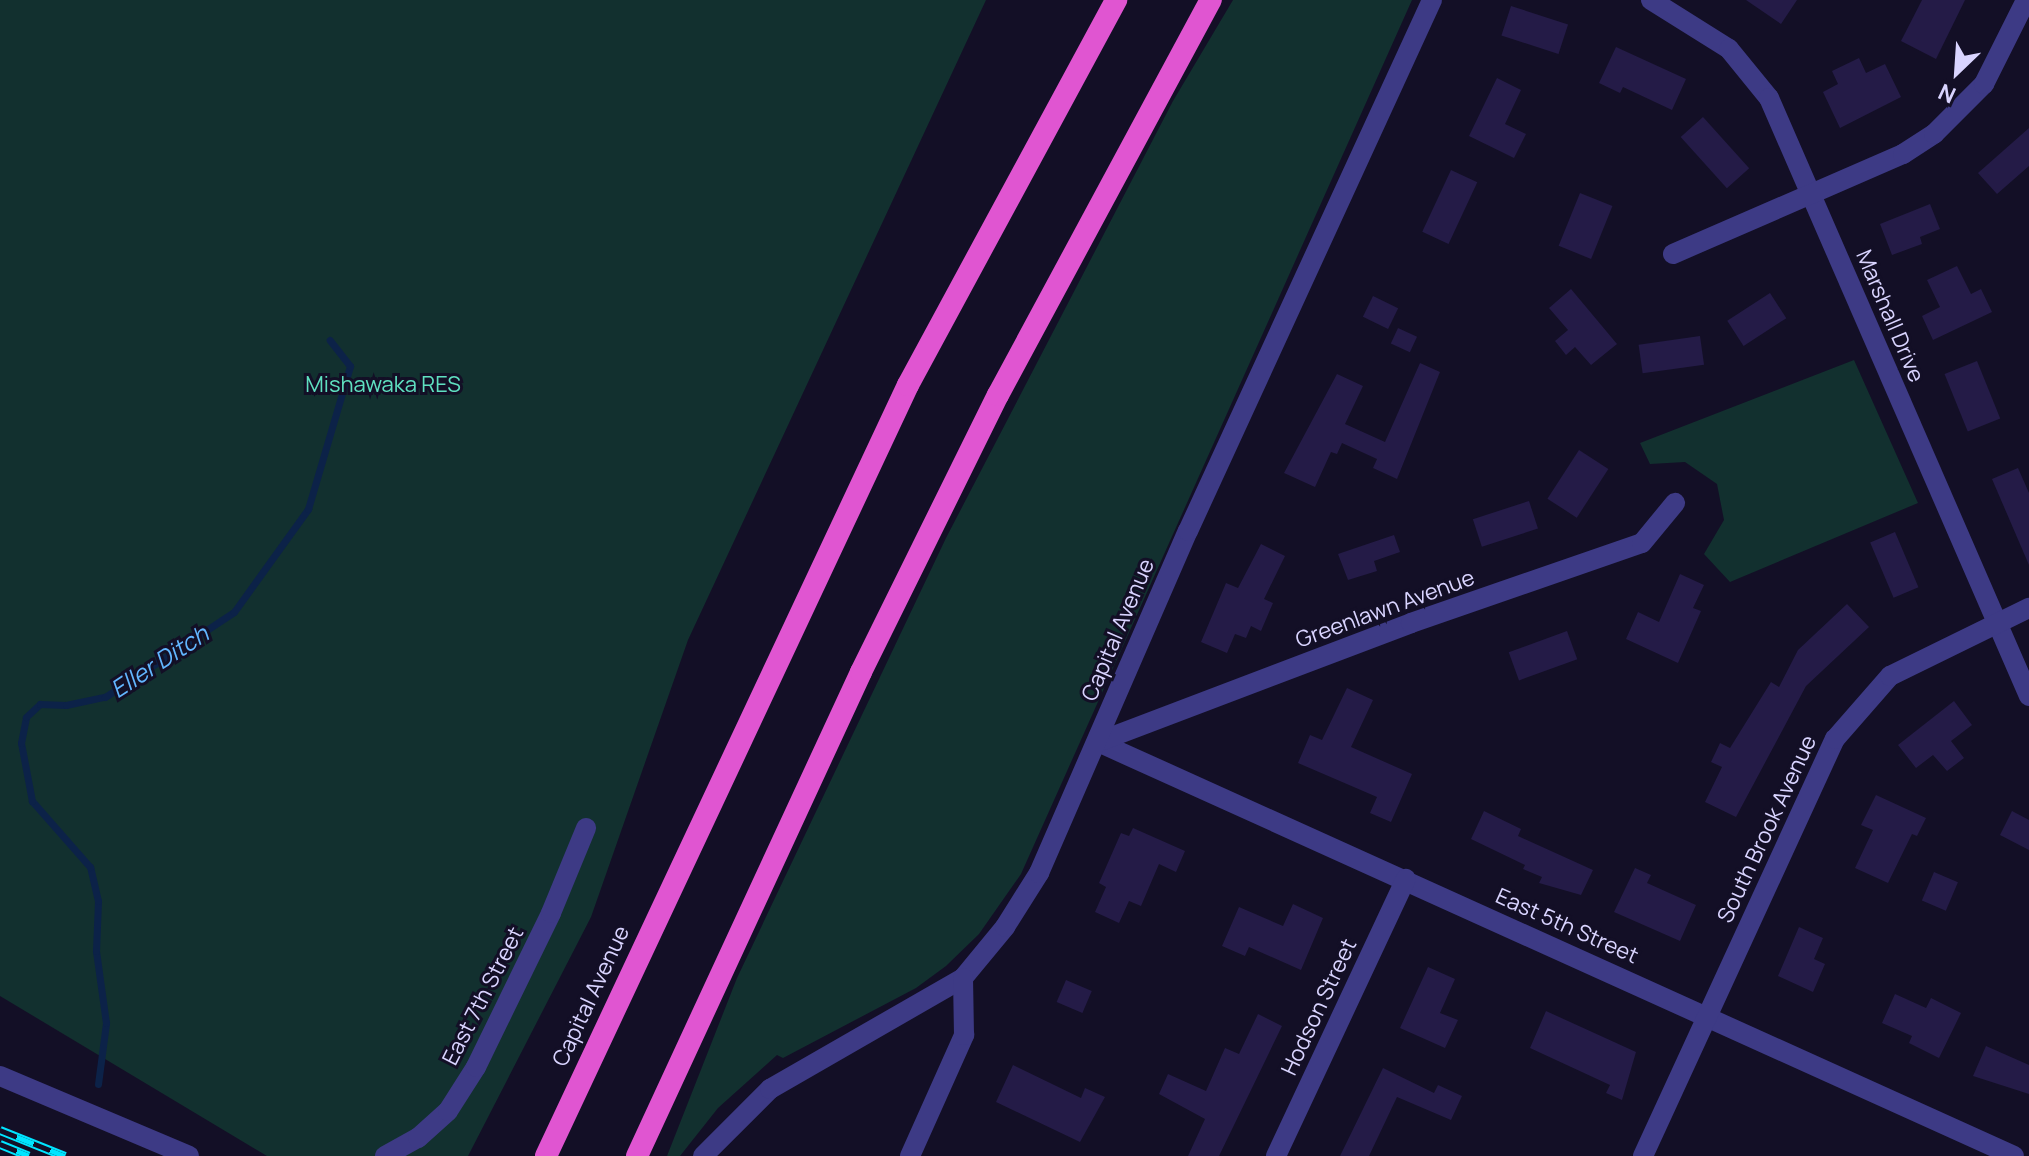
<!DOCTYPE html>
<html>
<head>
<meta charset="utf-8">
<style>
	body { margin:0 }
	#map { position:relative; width:2029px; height:1156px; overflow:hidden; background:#130f26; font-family:Manrope,sans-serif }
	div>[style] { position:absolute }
	.green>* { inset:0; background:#12302f }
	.stream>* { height:7px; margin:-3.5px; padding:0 3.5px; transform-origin:3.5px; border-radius:3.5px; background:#0c2248 }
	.building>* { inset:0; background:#241b47; transform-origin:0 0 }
	.minor>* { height:20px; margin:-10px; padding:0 10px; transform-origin:10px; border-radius:10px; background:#3d3a85 }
	.trunk>* { height:22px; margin:-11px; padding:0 11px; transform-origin:11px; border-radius:11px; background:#e055d1 }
	.rail>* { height:9px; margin-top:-4.5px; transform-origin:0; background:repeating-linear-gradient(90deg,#130f26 0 18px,#00e5ff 0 36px); box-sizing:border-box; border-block:2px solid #00e5ff }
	span { translate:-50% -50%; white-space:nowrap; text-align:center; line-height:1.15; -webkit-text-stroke:6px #130f26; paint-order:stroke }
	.street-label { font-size:22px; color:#d9d4ff }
	.park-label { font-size:22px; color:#5fe0c0 }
	.water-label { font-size:24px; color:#62b6ff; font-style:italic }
	.north { position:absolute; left:1917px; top:32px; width:80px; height:80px; -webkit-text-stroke:6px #130f26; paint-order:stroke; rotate:205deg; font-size:22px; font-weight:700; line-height:32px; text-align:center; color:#d9d4ff }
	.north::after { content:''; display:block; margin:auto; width:28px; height:36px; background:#d9d4ff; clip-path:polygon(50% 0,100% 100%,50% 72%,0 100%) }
</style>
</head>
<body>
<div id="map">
	<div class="green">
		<div style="clip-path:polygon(0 0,986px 0,688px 640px,591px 917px,468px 1156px,267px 1156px,0 996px)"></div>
		<div style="clip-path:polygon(1233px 0,1412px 0,1021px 874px,979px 934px,946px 966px,916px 988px,783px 1058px,777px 1055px,718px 1108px,680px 1156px,667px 1156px,737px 978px,946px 538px,1173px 101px)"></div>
		<div style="clip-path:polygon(1854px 360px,1918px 503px,1730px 582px,1704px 554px,1724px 520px,1717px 484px,1685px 462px,1650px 464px,1640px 443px)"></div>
	</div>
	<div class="stream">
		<div style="left:98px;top:1084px;width:62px;rotate:-82.5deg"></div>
		<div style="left:106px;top:1023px;width:73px;rotate:-97.9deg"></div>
		<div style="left:96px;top:951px;width:50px;rotate:-87.7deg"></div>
		<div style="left:98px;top:901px;width:35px;rotate:-103deg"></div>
		<div style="left:90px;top:867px;width:88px;rotate:-131.3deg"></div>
		<div style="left:32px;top:801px;width:59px;rotate:-100.7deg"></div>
		<div style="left:21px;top:743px;width:26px;rotate:-79deg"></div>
		<div style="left:26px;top:717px;width:19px;rotate:-43deg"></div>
		<div style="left:40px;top:704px;width:26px;rotate:2deg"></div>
		<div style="left:66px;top:705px;width:40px;rotate:-12deg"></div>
		<div style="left:105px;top:697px;width:154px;rotate:-33.4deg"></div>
		<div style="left:234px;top:612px;width:127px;rotate:-54.3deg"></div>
		<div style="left:308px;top:509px;width:149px;rotate:-73.6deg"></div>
		<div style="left:350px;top:366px;width:33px;rotate:-128deg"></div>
	</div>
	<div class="building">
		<div style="clip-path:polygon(1746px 0,1797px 0,1781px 24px)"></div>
		<div style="clip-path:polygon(1922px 0,1965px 0,1936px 59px,1901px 41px)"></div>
		<div style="left:1511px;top:6px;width:60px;height:31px;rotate:18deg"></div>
		<div style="clip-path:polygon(1616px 47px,1686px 79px,1672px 110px,1623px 87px,1620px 93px,1599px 83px)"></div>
		<div style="clip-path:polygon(1859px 58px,1866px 73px,1885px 64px,1901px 97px,1840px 128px,1823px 92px,1838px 84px,1832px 71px)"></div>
		<div style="clip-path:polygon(1497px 78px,1521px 90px,1505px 124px,1526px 134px,1514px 158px,1469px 136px)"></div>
		<div style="left:1703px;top:117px;width:69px;height:30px;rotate:48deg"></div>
		<div style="clip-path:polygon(2029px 128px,2029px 166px,1997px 194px,1978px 173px)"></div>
		<div style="left:1451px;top:170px;width:29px;height:68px;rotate:25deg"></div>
		<div style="left:1580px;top:193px;width:35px;height:57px;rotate:22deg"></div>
		<div style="clip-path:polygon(1930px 204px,1940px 229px,1920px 237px,1922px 244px,1892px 255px,1880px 224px)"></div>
		<div style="clip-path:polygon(1957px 266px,1971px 294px,1981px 289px,1992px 312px,1933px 340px,1922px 316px,1940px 307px,1927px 280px)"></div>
		<div style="clip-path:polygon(1571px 289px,1617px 344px,1591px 365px,1575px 347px,1566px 355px,1555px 341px,1568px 330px,1549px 308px)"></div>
		<div style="left:1770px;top:293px;width:30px;height:51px;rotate:57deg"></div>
		<div style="left:1373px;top:296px;width:28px;height:23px;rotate:26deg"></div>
		<div style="left:1398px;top:328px;width:21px;height:17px;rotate:25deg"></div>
		<div style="left:1700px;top:336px;width:29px;height:62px;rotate:82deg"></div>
		<div style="left:1977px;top:361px;width:62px;height:35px;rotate:68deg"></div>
		<div style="clip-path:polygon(1420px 363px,1440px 372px,1397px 479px,1373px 468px,1377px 459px,1342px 443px,1337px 454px,1331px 452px,1315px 487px,1284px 473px,1337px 374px,1363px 386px,1345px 424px,1385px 442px)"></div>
		<div style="left:1579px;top:450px;width:35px;height:58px;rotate:33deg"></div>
		<div style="clip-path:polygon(2018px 468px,2029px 493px,2029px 565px,1992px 479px)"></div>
		<div style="left:1529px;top:501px;width:29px;height:59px;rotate:72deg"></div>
		<div style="left:1895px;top:532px;width:60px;height:27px;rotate:67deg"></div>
		<div style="clip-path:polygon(1394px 535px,1400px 552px,1374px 561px,1377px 571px,1348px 580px,1338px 554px)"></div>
		<div style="clip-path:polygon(1261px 544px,1285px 556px,1264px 599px,1273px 603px,1261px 631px,1251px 626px,1246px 638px,1235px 634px,1227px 653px,1201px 642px,1226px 583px,1238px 588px)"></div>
		<div style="clip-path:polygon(1680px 574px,1704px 585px,1693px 608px,1701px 611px,1678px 663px,1626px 639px,1638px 612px,1659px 622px)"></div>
		<div style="clip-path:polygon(1847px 604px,1869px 627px,1806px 686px,1736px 817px,1705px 802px,1722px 767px,1711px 762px,1720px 743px,1730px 748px,1771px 682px,1779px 687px,1798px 650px)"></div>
		<div style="left:1567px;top:631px;width:30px;height:62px;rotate:70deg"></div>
		<div style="clip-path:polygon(1347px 688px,1373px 700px,1351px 747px,1412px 774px,1391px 822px,1370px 813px,1377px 797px,1298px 763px,1310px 735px,1322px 740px)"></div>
		<div style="clip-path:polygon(1954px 701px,1972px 725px,1951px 741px,1964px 758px,1947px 771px,1933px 755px,1916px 768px,1898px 745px)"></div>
		<div style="clip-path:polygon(1876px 795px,1926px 818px,1917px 836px,1912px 834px,1888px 883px,1855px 868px,1873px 830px,1861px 825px)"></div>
		<div style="clip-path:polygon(1484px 811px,1521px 829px,1518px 836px,1593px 870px,1581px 895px,1539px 883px,1542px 877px,1523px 869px,1525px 865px,1471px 839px)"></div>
		<div style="clip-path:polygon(2012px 811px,2029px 820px,2029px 850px,2000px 835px)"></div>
		<div style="clip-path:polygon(1133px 828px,1185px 851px,1176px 872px,1159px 864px,1141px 906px,1129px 901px,1119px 923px,1095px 912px,1106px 887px,1099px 883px,1121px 833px,1129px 836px)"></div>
		<div style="clip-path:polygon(1635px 868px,1651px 875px,1647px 883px,1696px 905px,1680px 941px,1614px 912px)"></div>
		<div style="left:1934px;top:872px;width:26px;height:31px;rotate:23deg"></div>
		<div style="clip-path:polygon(1293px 904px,1323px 918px,1301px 970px,1249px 947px,1245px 956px,1222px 946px,1239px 907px,1283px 926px)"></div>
		<div style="clip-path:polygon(1799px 927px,1823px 938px,1814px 959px,1825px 964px,1813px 992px,1778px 976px)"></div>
		<div style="clip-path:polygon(1428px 967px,1455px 979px,1440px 1013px,1458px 1020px,1445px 1048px,1400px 1028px)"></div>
		<div style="left:1066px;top:980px;width:28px;height:24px;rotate:23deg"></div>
		<div style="clip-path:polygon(1895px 994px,1926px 1008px,1931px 998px,1961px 1013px,1939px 1058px,1909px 1043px,1912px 1036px,1882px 1023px)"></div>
		<div style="clip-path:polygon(1546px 1011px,1636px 1052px,1622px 1100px,1606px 1093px,1610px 1085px,1530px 1048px)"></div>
		<div style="clip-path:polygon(1258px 1014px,1282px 1026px,1219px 1156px,1188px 1156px,1205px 1119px,1159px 1094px,1168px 1074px,1206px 1091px,1225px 1048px,1239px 1054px)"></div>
		<div style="clip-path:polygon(1986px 1046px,2029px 1065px,2029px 1094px,1973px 1076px)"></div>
		<div style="clip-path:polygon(1013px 1065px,1081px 1098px,1085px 1088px,1105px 1097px,1080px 1142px,996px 1102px)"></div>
		<div style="clip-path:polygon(1383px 1068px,1434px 1093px,1438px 1085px,1462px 1096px,1451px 1120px,1397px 1097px,1369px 1156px,1340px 1156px)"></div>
	</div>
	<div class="minor">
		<div style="left:1651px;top:0;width:92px;rotate:32.1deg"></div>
		<div style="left:1729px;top:49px;width:63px;rotate:50.8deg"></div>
		<div style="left:1769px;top:98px;width:652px;rotate:66.5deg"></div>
		<div style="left:1673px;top:254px;width:251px;rotate:-23.5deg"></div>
		<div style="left:1903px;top:154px;width:37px;rotate:-33deg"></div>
		<div style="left:1934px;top:134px;width:71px;rotate:-45deg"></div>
		<div style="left:1984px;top:84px;width:94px;rotate:-63.4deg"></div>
		<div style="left:1098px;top:742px;width:1005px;rotate:24.32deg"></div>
		<div style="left:1098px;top:742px;width:335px;rotate:-20.8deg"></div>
		<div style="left:1411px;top:623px;width:244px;rotate:-19.1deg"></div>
		<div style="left:1642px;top:543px;width:52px;rotate:-50.5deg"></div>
		<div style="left:0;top:1076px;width:205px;rotate:22.9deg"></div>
		<div style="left:385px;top:1156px;width:38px;rotate:-29deg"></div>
		<div style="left:418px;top:1138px;width:40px;rotate:-42deg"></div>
		<div style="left:448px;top:1111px;width:52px;rotate:-57.5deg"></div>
		<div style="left:476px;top:1067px;width:171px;rotate:-64deg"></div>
		<div style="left:551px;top:913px;width:92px;rotate:-67.6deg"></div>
		<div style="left:703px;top:1156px;width:95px;rotate:-45deg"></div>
		<div style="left:770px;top:1089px;width:223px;rotate:-29.9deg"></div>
		<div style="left:963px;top:978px;width:66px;rotate:-50.5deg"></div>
		<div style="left:1005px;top:927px;width:64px;rotate:-57.8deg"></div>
		<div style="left:1039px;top:873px;width:373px;rotate:-66.5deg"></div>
		<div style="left:1188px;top:531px;width:584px;rotate:-65.32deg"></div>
		<div style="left:910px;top:1156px;width:133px;rotate:-65.9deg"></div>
		<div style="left:964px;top:1035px;width:57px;rotate:-91deg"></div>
		<div style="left:1276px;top:1156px;width:306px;rotate:-64.9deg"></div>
		<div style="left:1643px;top:1156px;width:459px;rotate:-65.3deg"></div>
		<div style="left:1835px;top:739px;width:84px;rotate:-48.9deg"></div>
		<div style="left:1890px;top:676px;width:155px;rotate:-26.1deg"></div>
	</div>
	<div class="trunk">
		<div style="left:546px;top:1156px;width:852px;rotate:-64.85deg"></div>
		<div style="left:908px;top:385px;width:438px;rotate:-61.6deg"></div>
		<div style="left:637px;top:1156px;width:533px;rotate:-65.16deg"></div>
		<div style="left:861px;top:672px;width:309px;rotate:-63.7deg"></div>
		<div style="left:998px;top:395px;width:449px;rotate:-61.7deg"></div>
	</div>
	<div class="rail">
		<div style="left:0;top:1130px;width:70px;rotate:21.8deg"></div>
		<div style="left:0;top:1144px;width:31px;rotate:22deg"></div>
	</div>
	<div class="street-label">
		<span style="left:1890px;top:316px;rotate:67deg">Marshall Drive</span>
		<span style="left:1385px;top:609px;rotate:-20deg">Greenlawn Avenue</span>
		<span style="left:1118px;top:630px;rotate:-67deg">Capital Avenue</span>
		<span style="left:1767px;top:829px;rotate:-65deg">South Brook Avenue</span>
		<span style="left:1567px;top:926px;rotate:24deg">East 5th Street</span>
		<span style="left:483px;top:996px;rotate:-63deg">East 7th Street</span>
		<span style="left:591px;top:996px;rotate:-65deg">Capital Avenue</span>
		<span style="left:1319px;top:1007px;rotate:-65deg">Hodson Street</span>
	</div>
	<div class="park-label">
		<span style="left:383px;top:385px">Mishawaka RES</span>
	</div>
	<div class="water-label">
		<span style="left:159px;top:661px;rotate:-33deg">Eller Ditch</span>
	</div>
	<div class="north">N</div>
</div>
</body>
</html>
